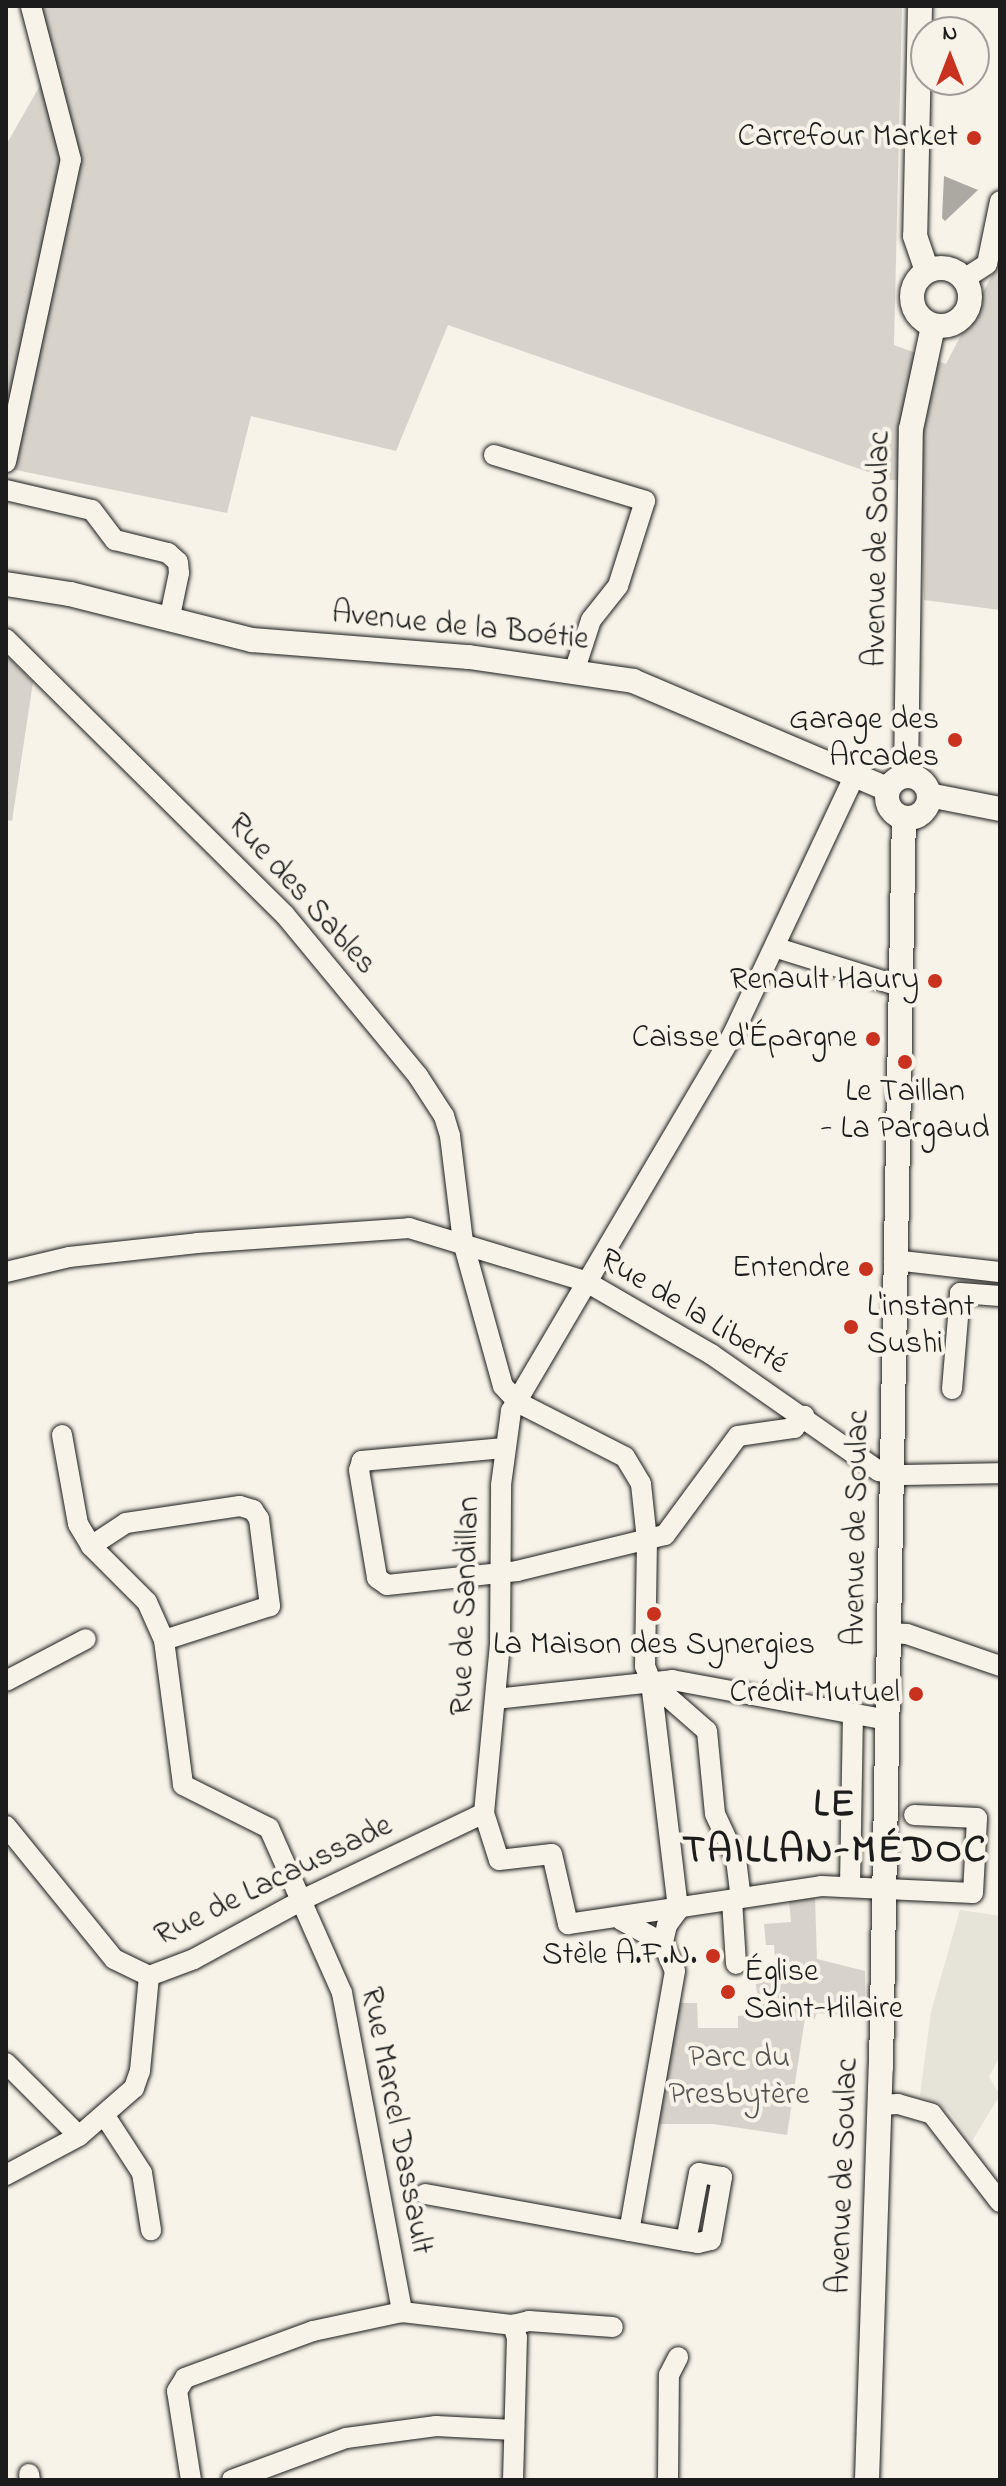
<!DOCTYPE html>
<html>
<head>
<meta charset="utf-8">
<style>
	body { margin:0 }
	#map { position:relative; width:1006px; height:2486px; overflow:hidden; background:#f7f3e8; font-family:"Indie Flower",sans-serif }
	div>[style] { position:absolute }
	.built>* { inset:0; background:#e6e3d9 }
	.green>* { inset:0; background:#d7d3cb }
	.water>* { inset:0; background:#aca9a2 }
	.roads { filter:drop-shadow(0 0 2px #1c1c1c) drop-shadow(0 0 2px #1c1c1c) }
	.minor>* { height:20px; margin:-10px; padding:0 10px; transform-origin:10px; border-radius:10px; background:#f7f3e8 }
	.major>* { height:24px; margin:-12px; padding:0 12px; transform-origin:12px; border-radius:12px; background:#f7f3e8 }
	.major>.ring { margin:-12px; padding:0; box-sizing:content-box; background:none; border:24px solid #f7f3e8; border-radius:50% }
	.dots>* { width:22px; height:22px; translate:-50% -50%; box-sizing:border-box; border:4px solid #f7f3e8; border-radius:50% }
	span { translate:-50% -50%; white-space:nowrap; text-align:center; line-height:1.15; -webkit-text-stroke:8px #f7f3e8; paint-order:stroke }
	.poi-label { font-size:32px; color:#1c1c1c }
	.right { translate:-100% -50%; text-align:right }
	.left { translate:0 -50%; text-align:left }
	.street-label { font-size:32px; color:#1c1c1c }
	.park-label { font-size:32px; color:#545351 }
	.district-label { font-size:40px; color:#1c1c1c; font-weight:700; letter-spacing:2px }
	.frame { position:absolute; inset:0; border:8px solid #1c1c1c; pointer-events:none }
	.north { position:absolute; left:910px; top:16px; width:80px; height:80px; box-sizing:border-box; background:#f7f3e8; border:2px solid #9f9d96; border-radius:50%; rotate:0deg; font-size:22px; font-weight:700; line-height:32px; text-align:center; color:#1c1c1c }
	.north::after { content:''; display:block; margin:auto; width:28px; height:36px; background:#c8321e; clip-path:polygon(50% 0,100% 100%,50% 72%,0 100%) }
</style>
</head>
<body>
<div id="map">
	<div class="built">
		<i style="clip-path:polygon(960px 1910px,1000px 1916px,1000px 2056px,989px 2077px,1000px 2095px,972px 2141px,949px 2111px,920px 2095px,931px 2012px)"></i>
	</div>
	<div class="green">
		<i style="clip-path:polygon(41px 6px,902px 6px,894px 345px,946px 364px,1000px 260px,1000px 610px,924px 600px,919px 481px,891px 480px,448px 325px,396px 451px,251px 416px,227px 513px,6px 468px,6px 145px,42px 82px)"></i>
		<i style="clip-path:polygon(6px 655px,33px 682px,12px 821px,6px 820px)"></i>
		<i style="clip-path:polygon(815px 1898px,817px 1959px,865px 1971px,865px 2012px,839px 2008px,838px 2015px,817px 2013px,814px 2020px,805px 2018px,787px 2135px,713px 2124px,647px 2124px,674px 2003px,697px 2003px,698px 2028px,738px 2028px,738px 2016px,747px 2015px,747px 2003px,758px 2003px,755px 1975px,776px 1974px,774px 1945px,766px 1945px,764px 1924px,791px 1922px,789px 1901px)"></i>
	</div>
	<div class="water">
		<i style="clip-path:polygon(944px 176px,978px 190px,945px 221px,942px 218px)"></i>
	</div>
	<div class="roads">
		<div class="minor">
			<i style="left:964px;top:279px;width:27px;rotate:-33deg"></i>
			<i style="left:987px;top:264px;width:64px;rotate:-78.3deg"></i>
			<i style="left:494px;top:455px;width:158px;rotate:16.9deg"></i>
			<i style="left:645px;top:501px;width:89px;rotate:107.6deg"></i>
			<i style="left:618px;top:586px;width:43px;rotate:128.5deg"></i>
			<i style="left:591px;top:620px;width:52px;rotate:108.1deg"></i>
			<i style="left:6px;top:462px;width:309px;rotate:-77.9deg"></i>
			<i style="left:71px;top:160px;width:159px;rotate:-104.6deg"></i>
			<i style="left:6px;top:490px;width:88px;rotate:13.1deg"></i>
			<i style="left:92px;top:510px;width:38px;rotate:53deg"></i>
			<i style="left:115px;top:540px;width:55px;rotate:13.8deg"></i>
			<i style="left:168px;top:553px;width:13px;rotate:42deg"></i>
			<i style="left:178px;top:562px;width:11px;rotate:85deg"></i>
			<i style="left:179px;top:573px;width:49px;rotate:101.8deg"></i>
			<i style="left:6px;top:639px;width:392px;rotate:44.7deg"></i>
			<i style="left:285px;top:915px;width:209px;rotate:50.4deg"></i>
			<i style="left:418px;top:1076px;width:48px;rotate:57deg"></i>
			<i style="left:444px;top:1116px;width:21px;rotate:73deg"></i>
			<i style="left:450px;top:1136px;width:107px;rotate:83deg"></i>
			<i style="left:463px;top:1242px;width:149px;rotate:74.5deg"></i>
			<i style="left:503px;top:1386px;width:23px;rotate:47deg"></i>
			<i style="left:519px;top:1403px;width:119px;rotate:27deg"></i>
			<i style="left:625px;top:1457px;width:31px;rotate:59deg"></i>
			<i style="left:641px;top:1484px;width:56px;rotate:83.9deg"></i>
			<i style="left:647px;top:1540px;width:126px;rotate:90.9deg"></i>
			<i style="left:645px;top:1666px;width:17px;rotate:69deg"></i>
			<i style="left:651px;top:1682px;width:230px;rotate:83.2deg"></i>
			<i style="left:678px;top:1910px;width:19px;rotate:126deg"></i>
			<i style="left:667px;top:1925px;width:18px;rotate:103deg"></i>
			<i style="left:663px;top:1943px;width:30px;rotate:67deg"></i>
			<i style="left:675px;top:1971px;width:264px;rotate:100deg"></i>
			<i style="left:629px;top:2231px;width:207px;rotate:-169.7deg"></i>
			<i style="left:777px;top:948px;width:128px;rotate:17.3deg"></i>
			<i style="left:894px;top:1260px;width:107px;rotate:6.5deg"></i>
			<i style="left:6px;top:1272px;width:65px;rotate:-13.4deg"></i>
			<i style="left:69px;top:1257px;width:129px;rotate:-6.2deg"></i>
			<i style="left:197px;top:1243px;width:213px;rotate:-4deg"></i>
			<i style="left:409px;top:1228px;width:184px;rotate:16.8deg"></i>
			<i style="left:585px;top:1281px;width:146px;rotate:30.1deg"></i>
			<i style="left:711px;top:1354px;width:205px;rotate:34.9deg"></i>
			<i style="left:879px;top:1471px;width:21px;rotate:11deg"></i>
			<i style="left:900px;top:1475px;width:100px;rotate:-1.1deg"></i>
			<i style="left:952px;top:1389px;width:96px;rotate:-85.2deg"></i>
			<i style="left:960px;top:1293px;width:40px;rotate:4.3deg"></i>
			<i style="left:62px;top:1435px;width:90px;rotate:79.8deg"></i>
			<i style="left:78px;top:1524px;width:26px;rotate:59deg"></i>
			<i style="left:91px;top:1546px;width:79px;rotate:45deg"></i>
			<i style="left:147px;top:1602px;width:42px;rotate:65.9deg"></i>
			<i style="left:164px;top:1640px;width:146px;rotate:82.5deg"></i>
			<i style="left:183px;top:1785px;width:96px;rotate:26.6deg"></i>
			<i style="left:269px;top:1828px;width:180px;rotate:66.1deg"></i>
			<i style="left:342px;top:1993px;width:325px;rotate:79.3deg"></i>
			<i style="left:504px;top:1448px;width:143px;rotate:174.8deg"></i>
			<i style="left:362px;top:1461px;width:9px;rotate:108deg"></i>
			<i style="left:359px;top:1470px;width:109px;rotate:80.5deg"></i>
			<i style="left:377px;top:1578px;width:12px;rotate:35deg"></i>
			<i style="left:387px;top:1585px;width:131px;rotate:-6.1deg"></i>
			<i style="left:517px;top:1571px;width:152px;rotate:-13.7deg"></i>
			<i style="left:665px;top:1535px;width:123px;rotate:-53.6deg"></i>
			<i style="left:738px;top:1436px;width:57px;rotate:-8.1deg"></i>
			<i style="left:794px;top:1428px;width:16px;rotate:-50deg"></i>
			<i style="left:91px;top:1546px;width:42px;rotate:-33.3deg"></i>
			<i style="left:126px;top:1523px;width:115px;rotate:-8.5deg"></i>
			<i style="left:240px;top:1506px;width:14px;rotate:17deg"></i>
			<i style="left:253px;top:1510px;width:11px;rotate:56deg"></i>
			<i style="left:259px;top:1519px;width:88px;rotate:82.8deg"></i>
			<i style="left:270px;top:1606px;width:111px;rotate:162.2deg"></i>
			<i style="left:889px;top:1633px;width:18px;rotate:3deg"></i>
			<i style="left:907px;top:1634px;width:98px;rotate:19deg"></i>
			<i style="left:6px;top:1681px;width:90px;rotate:-27.7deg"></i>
			<i style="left:651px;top:1682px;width:74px;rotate:41.2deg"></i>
			<i style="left:707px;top:1731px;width:83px;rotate:84.5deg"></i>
			<i style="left:715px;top:1814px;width:50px;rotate:65deg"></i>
			<i style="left:736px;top:1859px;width:39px;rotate:83deg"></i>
			<i style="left:495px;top:1699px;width:178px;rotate:-6.1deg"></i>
			<i style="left:672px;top:1680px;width:220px;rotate:10.5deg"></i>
			<i style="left:484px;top:1813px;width:170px;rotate:-84.6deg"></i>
			<i style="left:500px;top:1644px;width:159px;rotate:-89.6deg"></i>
			<i style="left:501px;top:1485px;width:75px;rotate:-82.3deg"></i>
			<i style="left:511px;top:1411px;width:438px;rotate:-59.5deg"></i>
			<i style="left:733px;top:1034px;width:289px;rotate:-64.8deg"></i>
			<i style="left:484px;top:1813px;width:49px;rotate:72.3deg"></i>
			<i style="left:499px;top:1860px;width:53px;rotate:-6.5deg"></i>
			<i style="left:552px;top:1854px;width:72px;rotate:77.1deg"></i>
			<i style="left:568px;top:1924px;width:256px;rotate:-8.5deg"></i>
			<i style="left:821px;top:1886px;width:152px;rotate:2.6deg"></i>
			<i style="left:973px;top:1893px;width:75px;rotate:-86.9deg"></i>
			<i style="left:977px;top:1818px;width:63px;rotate:-177.3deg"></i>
			<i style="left:6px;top:1826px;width:171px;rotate:50.9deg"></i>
			<i style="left:114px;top:1959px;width:39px;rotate:26deg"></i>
			<i style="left:149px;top:1976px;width:48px;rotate:-20.7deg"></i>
			<i style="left:194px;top:1959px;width:125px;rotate:-28.6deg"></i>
			<i style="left:304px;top:1899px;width:199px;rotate:-25.5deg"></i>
			<i style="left:850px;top:1885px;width:171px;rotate:-89deg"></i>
			<i style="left:732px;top:1900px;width:64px;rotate:86.4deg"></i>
			<i style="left:621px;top:1920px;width:48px;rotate:28.7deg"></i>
			<i style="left:6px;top:2063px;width:103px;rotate:45deg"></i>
			<i style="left:880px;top:2105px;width:18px;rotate:-3deg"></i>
			<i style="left:898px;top:2104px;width:35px;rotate:16deg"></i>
			<i style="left:932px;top:2114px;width:111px;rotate:52.3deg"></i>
			<i style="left:105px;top:2116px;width:68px;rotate:57deg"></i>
			<i style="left:142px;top:2173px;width:58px;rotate:81deg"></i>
			<i style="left:6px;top:2175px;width:83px;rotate:-28.1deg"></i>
			<i style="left:79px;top:2136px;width:73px;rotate:-41.1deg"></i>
			<i style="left:134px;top:2088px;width:18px;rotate:-71deg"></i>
			<i style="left:140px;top:2071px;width:95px;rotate:-84.6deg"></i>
			<i style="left:629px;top:2231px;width:58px;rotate:10deg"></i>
			<i style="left:686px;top:2241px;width:12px;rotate:9deg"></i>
			<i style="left:698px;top:2243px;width:13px;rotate:-13deg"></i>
			<i style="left:711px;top:2240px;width:64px;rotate:-80.1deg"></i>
			<i style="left:722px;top:2177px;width:23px;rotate:-170deg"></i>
			<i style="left:699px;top:2173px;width:69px;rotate:100.8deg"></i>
			<i style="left:513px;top:2325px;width:16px;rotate:-14deg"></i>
			<i style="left:529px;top:2321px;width:84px;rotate:4.1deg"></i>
			<i style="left:29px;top:2474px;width:6px;rotate:81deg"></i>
			<i style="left:191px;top:2480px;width:90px;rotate:-98.9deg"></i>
			<i style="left:177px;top:2391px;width:15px;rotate:-58deg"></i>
			<i style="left:185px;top:2378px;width:136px;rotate:-20.2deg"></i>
			<i style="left:313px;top:2331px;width:91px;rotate:-12.1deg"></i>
			<i style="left:402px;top:2312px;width:112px;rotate:6.7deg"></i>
			<i style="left:232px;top:2480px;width:121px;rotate:-20.2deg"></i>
			<i style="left:346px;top:2438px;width:91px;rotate:-7.6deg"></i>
			<i style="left:436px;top:2426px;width:78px;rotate:2.9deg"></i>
			<i style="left:513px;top:2480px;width:142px;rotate:-88.4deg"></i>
			<i style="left:517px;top:2338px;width:14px;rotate:-107deg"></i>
			<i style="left:668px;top:2480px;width:105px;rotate:-89.5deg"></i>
			<i style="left:669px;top:2375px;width:20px;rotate:-63deg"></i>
		</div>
		<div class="major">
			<i style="left:920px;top:6px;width:230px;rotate:91.2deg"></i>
			<i style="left:915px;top:236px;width:37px;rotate:71deg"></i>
			<i class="ring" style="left:912px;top:268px;width:34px;height:34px"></i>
			<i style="left:6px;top:584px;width:65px;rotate:8.9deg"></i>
			<i style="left:70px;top:594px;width:188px;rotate:14.2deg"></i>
			<i style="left:252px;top:640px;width:218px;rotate:4.5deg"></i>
			<i style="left:469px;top:657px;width:166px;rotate:8.3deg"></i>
			<i style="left:633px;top:681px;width:277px;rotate:23deg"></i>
			<i style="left:906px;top:776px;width:347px;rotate:-89.2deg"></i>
			<i style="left:911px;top:429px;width:105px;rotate:-77.9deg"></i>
			<i class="ring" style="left:887px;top:776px;width:18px;height:18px"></i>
			<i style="left:929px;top:795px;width:72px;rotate:11.2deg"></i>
			<i style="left:867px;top:2480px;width:413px;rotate:-88.1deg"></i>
			<i style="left:881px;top:2067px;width:1249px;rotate:-88.95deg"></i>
		</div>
	</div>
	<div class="dots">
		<i style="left:974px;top:138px;background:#c8321e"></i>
		<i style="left:955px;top:740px;background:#c8321e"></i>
		<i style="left:935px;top:981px;background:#c8321e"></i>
		<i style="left:873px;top:1039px;background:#c8321e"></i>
		<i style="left:905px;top:1062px;background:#c8321e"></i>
		<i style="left:866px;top:1269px;background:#c8321e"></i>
		<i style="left:851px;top:1327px;background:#c8321e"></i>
		<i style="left:654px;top:1614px;background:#c8321e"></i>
		<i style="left:916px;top:1694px;background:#c8321e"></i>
		<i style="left:713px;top:1956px;background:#c8321e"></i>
		<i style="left:728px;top:1992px;background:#c8321e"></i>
	</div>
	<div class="poi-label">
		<span class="right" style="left:958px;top:138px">Carrefour Market</span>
		<span class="right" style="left:939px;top:740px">Garage des<br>Arcades</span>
		<span class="right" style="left:919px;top:981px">Renault Haury</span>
		<span class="right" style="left:857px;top:1039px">Caisse d'Épargne</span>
		<span style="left:905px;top:1112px">Le Taillan<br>- La Pargaud</span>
		<span class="right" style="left:850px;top:1269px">Entendre</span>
		<span class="left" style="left:867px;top:1327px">L'instant<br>Sushi</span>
		<span style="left:654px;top:1646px">La Maison des Synergies</span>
		<span class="right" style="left:900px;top:1694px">Crédit Mutuel</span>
		<span class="right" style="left:697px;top:1956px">Stèle A.F.N.</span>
		<span class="left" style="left:744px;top:1992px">Église<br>Saint-Hilaire</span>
	</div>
	<div class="street-label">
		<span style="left:879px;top:549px;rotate:-89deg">Avenue de Soulac</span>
		<span style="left:460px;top:628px;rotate:6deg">Avenue de la Boétie</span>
		<span style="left:301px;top:895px;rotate:48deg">Rue des Sables</span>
		<span style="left:693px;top:1313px;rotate:31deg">Rue de la Liberté</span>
		<span style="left:858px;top:1528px;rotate:-89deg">Avenue de Soulac</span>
		<span style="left:467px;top:1606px;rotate:-88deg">Rue de Sandillan</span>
		<span style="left:274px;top:1882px;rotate:-26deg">Rue de Lacaussade</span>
		<span style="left:395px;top:2121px;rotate:79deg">Rue Marcel Dassault</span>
		<span style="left:845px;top:2176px;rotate:-88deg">Avenue de Soulac</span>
	</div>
	<div class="park-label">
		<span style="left:739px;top:2078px">Parc du<br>Presbytère</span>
	</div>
	<div class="district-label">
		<span style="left:835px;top:1829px">LE<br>TAILLAN-MÉDOC</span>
	</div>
	<div class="frame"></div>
	<div class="north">N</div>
</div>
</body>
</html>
